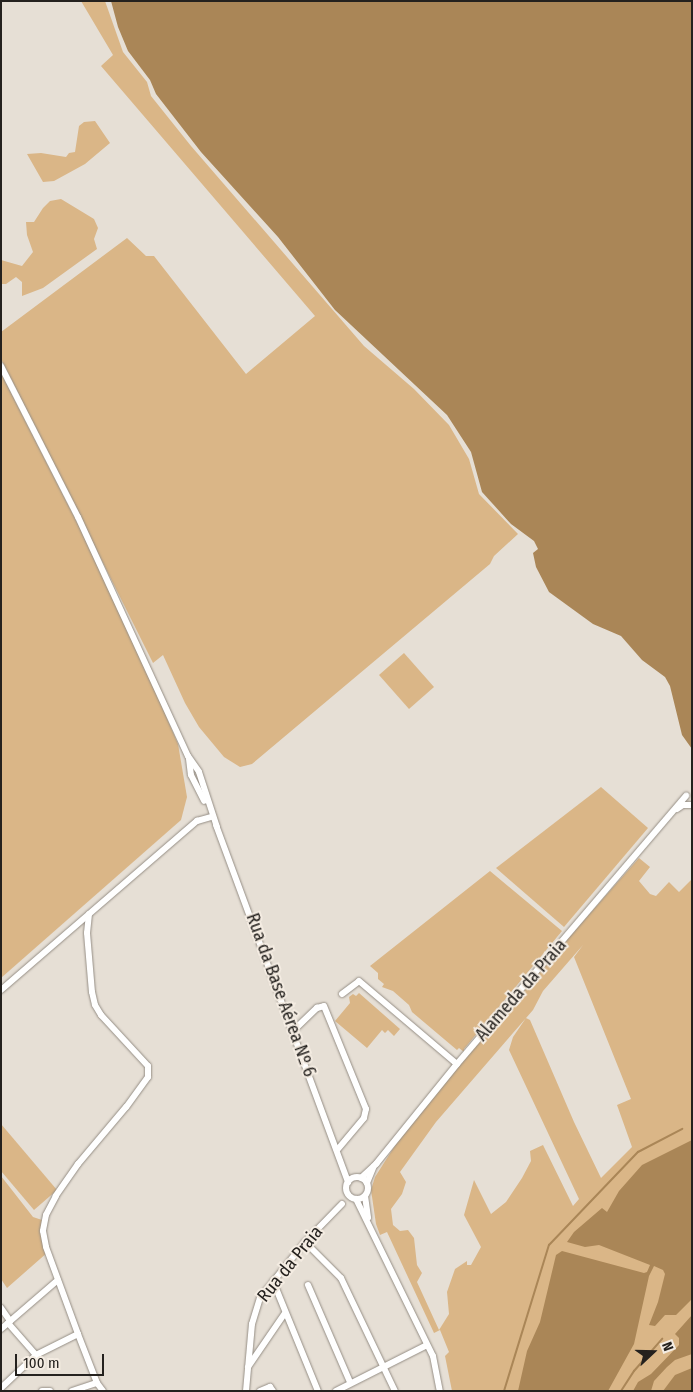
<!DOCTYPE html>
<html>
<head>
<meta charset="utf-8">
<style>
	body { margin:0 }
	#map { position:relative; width:693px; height:1392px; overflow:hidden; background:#e6dfd5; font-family:"Fira Sans Condensed",sans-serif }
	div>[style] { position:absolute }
	.green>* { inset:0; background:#dab687 }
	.water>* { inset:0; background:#aa8657 }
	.stream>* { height:2px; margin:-1px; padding:0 1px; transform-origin:1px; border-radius:1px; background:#aa8657 }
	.roads { filter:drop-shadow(0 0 1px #958e85) drop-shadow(0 0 1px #958e85) }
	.minor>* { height:6px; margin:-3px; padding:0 3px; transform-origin:3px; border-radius:3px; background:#fff }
	.minor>.ring { margin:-3px; padding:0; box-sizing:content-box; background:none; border:6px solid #fff; border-radius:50% }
	span { translate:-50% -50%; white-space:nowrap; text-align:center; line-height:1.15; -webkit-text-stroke:4px #f4ece2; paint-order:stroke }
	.street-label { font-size:18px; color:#24211e }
	.frame { position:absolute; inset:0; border:2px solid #24211e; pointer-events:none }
	.north { position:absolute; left:628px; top:1327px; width:50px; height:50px; -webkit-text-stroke:4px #f4ece2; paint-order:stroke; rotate:69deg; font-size:14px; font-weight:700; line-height:20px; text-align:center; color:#24211e }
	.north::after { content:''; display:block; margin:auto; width:18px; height:22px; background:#24211e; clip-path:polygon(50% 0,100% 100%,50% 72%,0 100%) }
	.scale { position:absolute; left:15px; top:1354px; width:89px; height:22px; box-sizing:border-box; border:2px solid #24211e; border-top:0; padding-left:6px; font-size:15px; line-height:18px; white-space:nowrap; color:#24211e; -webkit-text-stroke:4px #f4ece2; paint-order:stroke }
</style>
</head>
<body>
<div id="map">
	<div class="green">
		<i style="clip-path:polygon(81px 1px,105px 1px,123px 52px,147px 82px,151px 96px,191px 146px,364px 346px,414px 389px,449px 425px,469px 459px,479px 494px,518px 534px,494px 556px,490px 564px,252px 764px,240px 767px,224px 757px,199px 727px,185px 703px,163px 655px,153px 663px,1px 359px,1px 332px,127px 238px,146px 256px,154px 256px,246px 374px,315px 316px,101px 66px,113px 55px)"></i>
		<i style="clip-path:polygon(95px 121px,110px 143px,85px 164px,54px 181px,43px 182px,27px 154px,41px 153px,66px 157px,69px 153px,75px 152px,79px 126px,84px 122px)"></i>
		<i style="clip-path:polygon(61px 199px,94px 219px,98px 228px,94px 239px,97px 249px,43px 288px,22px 296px,22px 282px,16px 277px,6px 284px,1px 284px,1px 260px,22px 266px,33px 252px,27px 235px,26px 222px,34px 222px,43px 208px,50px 201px)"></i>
		<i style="clip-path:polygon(1px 373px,86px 540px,141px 657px,178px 744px,187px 797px,181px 820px,1px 978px)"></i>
		<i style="clip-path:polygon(404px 653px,434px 687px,409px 709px,379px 675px)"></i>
		<i style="clip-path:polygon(601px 787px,648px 828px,564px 927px,496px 868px)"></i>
		<i style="clip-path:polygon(evenodd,639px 858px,650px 867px,639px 881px,650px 894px,656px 896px,669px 882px,679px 892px,692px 879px,692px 1391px,452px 1391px,445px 1356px,449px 1352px,440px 1330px,434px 1333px,387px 1232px,380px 1235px,376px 1224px,371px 1190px,375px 1177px,396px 1144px,506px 1008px,639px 858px,583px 945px,574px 957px,631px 1099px,617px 1105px,632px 1147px,601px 1178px,574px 1122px,530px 1020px,526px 1018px,513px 1037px,509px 1050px,579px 1199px,573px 1206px,543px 1145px,530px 1151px,531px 1161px,522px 1178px,506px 1202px,491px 1214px,474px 1180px,464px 1215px,481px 1247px,471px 1265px,467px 1265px,467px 1261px,455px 1269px,447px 1292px,449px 1314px,439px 1330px,417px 1282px,422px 1273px,417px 1265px,414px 1238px,408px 1230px,400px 1231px,393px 1225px,391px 1209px,402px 1194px,406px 1182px,400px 1172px,436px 1122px,533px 1010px,543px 991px,583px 945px)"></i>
		<i style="clip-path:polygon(490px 871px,562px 931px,464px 1049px,464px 1052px,459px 1048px,457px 1050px,412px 1012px,409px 1005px,393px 991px,382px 987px,384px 984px,378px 979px,378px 973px,370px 966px)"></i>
		<i style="clip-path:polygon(359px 993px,400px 1029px,394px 1036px,388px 1030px,385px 1033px,382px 1030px,367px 1048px,335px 1021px,350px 1003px,349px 997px,353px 994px,356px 996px)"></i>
		<i style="clip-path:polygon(1px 1124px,57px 1190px,34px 1210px,1px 1171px)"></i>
		<i style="clip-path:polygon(1px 1176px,33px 1217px,45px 1221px,48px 1252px,7px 1288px,1px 1279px)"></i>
	</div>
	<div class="water">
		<i style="clip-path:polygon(111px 1px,692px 1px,692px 749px,682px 735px,670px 686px,665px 677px,642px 660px,621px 636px,593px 624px,549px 592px,536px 567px,533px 553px,538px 549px,534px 541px,511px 524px,482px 492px,471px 452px,447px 415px,335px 310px,278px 237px,201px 152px,156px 94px,150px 80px,128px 51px,118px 27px)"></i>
		<i style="clip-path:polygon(692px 1140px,691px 1300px,676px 1315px,665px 1315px,655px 1326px,649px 1325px,658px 1302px,665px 1274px,663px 1270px,654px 1266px,649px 1276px,634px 1344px,608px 1391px,518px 1391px,527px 1351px,540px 1322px,556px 1255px,562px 1251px,644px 1273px,647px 1272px,650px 1265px,599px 1245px,585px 1247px,567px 1242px,574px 1232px,602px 1208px,607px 1212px,619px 1191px,642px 1165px)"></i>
		<i style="clip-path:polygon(692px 1315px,692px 1354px,675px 1360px,667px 1367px,654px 1381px,651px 1391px,633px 1391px,638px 1382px,651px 1374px,679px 1345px,679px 1338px,675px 1334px)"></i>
		<i style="clip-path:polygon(692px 1368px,692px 1391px,663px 1391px,675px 1375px)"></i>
	</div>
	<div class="stream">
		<i style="left:504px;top:1391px;width:153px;rotate:-72.9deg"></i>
		<i style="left:549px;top:1245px;width:129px;rotate:-46.3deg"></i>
		<i style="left:638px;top:1152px;width:50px;rotate:-27.6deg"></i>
		<i style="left:621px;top:1391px;width:24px;rotate:-57deg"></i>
		<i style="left:634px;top:1371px;width:43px;rotate:-48.8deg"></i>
	</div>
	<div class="roads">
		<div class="minor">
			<i style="left:1px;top:366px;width:169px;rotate:63deg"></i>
			<i style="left:78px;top:517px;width:263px;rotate:65.3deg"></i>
			<i style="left:188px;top:756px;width:19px;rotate:55deg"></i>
			<i style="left:199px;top:772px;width:58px;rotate:71.9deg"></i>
			<i style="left:189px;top:759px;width:16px;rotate:83deg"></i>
			<i style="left:191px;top:775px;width:29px;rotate:63deg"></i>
			<i style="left:677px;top:809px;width:7px;rotate:-34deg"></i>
			<i style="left:683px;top:805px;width:8px"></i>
			<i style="left:216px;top:825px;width:381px;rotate:69.7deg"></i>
			<i style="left:89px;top:914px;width:19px;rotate:96deg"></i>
			<i style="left:87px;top:933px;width:59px;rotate:85.2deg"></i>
			<i style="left:92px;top:992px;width:13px;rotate:77deg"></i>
			<i style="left:95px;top:1005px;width:12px;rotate:59deg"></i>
			<i style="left:101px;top:1015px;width:69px;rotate:47.3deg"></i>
			<i style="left:148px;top:1066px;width:11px;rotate:90deg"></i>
			<i style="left:148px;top:1077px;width:37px;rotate:126deg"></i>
			<i style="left:126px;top:1107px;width:75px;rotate:130.1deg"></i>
			<i style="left:78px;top:1164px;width:39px;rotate:125deg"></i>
			<i style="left:56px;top:1196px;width:21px;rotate:118deg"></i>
			<i style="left:46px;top:1215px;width:16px;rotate:101deg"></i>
			<i style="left:43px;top:1231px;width:16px;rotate:79deg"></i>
			<i style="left:46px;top:1247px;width:93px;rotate:69.8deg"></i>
			<i style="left:78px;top:1334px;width:53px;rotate:68.8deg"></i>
			<i style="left:97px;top:1383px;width:10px;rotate:53deg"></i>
			<i style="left:1px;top:990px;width:259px;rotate:-40.8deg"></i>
			<i style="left:197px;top:821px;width:15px;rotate:-16deg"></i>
			<i style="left:342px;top:994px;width:21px;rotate:-37deg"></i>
			<i style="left:359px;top:981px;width:128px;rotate:40.3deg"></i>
			<i style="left:294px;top:1030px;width:32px;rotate:-44deg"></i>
			<i style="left:317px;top:1008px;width:7px;rotate:-16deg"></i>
			<i style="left:324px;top:1006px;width:111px;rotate:67.8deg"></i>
			<i style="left:366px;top:1109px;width:9px;rotate:103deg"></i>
			<i style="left:364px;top:1118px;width:40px;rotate:130deg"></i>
			<i class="ring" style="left:346px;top:1177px;width:16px;height:16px"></i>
			<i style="left:361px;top:1178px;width:21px;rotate:-43deg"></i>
			<i style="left:376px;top:1164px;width:129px;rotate:-51deg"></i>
			<i style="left:457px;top:1064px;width:353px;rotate:-49.5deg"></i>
			<i style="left:367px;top:1183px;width:18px;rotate:-68deg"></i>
			<i style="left:365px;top:1196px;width:22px;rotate:82deg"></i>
			<i style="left:356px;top:1199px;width:175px;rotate:63.9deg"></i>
			<i style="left:433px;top:1356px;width:36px;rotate:79deg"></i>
			<i style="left:305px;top:1242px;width:51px;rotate:45deg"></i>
			<i style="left:341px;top:1278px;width:125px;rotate:64.5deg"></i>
			<i style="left:273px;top:1281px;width:119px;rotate:67.8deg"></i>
			<i style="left:308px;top:1285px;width:106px;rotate:66.6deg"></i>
			<i style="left:1px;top:1308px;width:16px;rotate:55deg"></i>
			<i style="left:8px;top:1323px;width:43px;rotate:48.8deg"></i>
			<i style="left:1px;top:1329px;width:75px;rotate:-40.7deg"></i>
			<i style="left:248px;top:1367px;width:65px;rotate:-55.6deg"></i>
			<i style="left:1px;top:1388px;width:48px;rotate:-43.3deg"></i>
			<i style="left:36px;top:1355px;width:47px;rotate:-26.6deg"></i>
			<i style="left:42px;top:1391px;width:8px"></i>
			<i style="left:72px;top:1391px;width:26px;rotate:-18deg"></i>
			<i style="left:246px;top:1391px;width:67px;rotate:-84.9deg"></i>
			<i style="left:252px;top:1324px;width:27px;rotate:-73deg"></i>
			<i style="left:260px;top:1298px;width:72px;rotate:-51.2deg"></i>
			<i style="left:305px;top:1242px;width:53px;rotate:-45.8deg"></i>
			<i style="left:260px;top:1391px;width:11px;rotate:-22deg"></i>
			<i style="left:270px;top:1387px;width:5px;rotate:53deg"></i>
			<i style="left:336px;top:1391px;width:102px;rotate:-26.8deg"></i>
		</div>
	</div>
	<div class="street-label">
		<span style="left:521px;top:990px;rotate:-49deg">Alameda da Praia</span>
		<span style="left:281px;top:995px;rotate:70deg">Rua da Base Aérea Nº 6</span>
		<span style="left:290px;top:1264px;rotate:-51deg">Rua da Praia</span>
	</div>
	<div class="frame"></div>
	<div class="north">N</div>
	<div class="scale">100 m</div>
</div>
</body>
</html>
